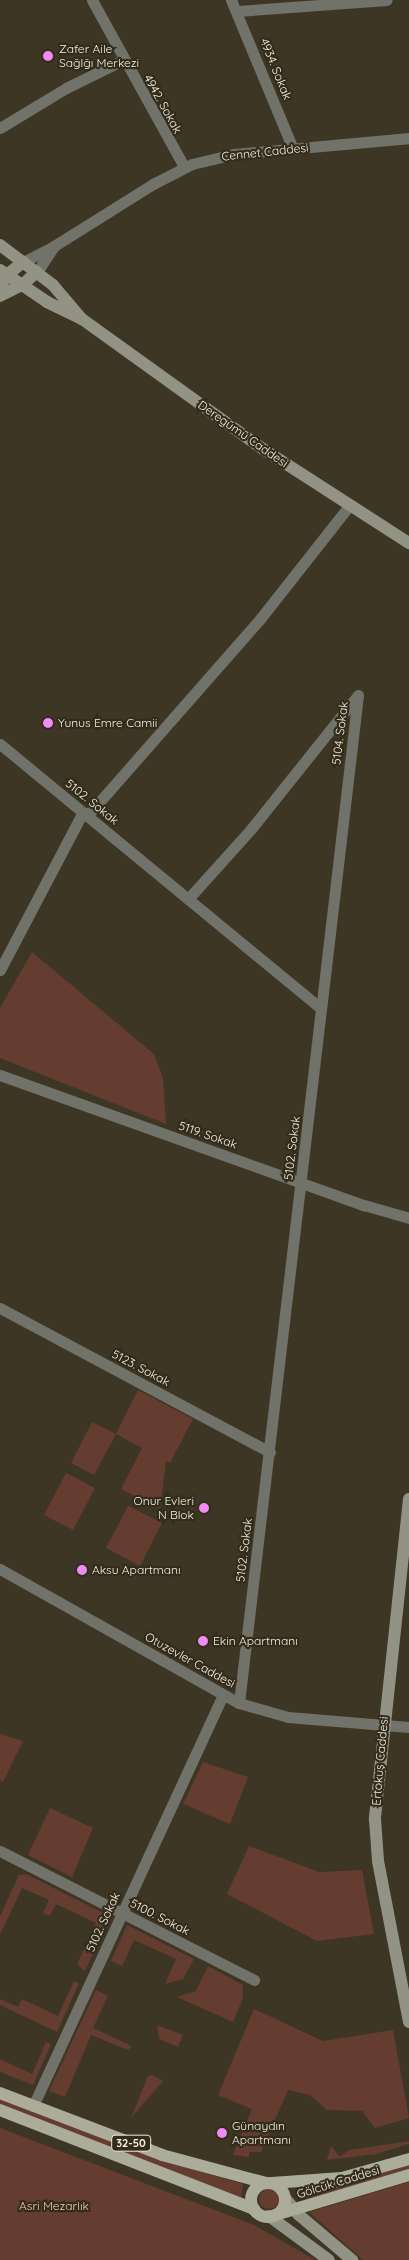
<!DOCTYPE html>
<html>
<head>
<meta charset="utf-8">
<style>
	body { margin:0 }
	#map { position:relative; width:409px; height:2260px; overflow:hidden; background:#3e3624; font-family:Quicksand,sans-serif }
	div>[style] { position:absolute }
	.green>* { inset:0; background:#643c30 }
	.round { border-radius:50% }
	.street>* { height:11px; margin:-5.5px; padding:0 5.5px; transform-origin:5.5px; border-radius:5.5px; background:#717269 }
	.secondary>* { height:12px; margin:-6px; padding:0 6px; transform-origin:6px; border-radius:6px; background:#929385 }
	.primary>* { height:12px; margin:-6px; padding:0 6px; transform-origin:6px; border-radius:6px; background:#abac9a }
	.primary>.ring { margin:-6px; padding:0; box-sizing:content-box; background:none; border:12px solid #abac9a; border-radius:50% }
	.dots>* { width:14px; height:14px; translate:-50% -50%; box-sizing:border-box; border:2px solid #332c1b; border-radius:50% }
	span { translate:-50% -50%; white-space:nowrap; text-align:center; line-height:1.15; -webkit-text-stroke:4.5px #332c1b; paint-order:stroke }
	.shield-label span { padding:1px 4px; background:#332c1b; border:1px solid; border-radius:4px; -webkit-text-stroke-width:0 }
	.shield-label { font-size:11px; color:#f2eee3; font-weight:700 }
	.poi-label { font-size:12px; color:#f2eee3 }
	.left { translate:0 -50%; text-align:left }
	.right { translate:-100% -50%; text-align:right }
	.street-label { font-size:12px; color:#f2eee3 }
	.park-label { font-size:12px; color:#f7c9ba }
</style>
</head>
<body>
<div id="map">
	<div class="green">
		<i style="clip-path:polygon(32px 952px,154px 1054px,163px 1078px,166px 1124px,0 1058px,0 1008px)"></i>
		<i style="clip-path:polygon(138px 1390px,193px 1419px,170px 1463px,166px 1461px,160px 1509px,121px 1489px,142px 1448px,116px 1434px,94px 1475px,71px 1463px,92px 1422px,116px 1434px)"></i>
		<i style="clip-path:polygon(66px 1473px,95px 1488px,73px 1530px,44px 1515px)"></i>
		<i style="clip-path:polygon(128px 1506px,162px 1523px,140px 1566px,106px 1548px)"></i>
		<i style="clip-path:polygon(0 1734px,23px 1741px,3px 1782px,0 1780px)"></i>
		<i style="clip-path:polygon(203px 1762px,248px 1777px,230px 1824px,183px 1804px)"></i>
		<i style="clip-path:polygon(50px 1808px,93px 1828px,72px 1877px,28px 1855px)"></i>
		<i style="clip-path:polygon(249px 1846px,319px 1872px,362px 1870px,374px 1934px,317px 1941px,227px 1894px)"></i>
		<i style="clip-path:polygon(26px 1874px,105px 1914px,107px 1923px,85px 1971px,77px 1964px,96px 1923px,56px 1904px,50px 1916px,43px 1913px,49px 1900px,22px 1888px,0 1935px,0 1916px,19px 1875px)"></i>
		<i style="clip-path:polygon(127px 1925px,194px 1959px,183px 1979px,165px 1984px,176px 1959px,134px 1940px,122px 1966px,111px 1961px)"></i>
		<i style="clip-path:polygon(208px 1966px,243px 1985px,243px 1998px,233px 2022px,177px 1997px,196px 1991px)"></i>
		<i style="clip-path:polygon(74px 1981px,79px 1983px,57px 2032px,0 2005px,0 1999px,18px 2007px,22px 1999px,58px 2016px)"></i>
		<i style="clip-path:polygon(96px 1990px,108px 1996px,93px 2028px,132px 2046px,128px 2050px,91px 2035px,65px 2097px,49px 2091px)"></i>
		<i style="clip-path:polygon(254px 2009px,323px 2041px,393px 2030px,409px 2118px,375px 2128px,362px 2111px,327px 2110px,310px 2095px,288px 2090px,261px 2152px,249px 2152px,249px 2157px,233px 2155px,252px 2109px,218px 2095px)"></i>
		<i style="clip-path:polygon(157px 2025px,183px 2035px,178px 2047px,159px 2039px)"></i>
		<i style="clip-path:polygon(46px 2042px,51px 2044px,33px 2085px,0 2072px,0 2059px,32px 2074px)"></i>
		<i style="clip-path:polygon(152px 2075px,163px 2081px,131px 2118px,148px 2076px)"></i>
		<i style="clip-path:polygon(0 2097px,170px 2163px,243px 2184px,241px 2198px,0 2105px)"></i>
		<i style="clip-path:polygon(0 2128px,254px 2225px,315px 2260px,0 2260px)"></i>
		<i style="clip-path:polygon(409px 2141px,409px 2144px,376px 2154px,327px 2160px,331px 2146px,340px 2157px,349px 2150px)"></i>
		<i style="clip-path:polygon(409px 2164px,409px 2170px,333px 2192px,305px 2199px,302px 2192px,302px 2189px,343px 2182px)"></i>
		<i style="clip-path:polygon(409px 2182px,409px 2260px,363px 2260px,309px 2212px)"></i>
		<i class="round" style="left:259px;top:2189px;width:20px;height:20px"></i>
	</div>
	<div class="street">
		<i style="left:92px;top:0;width:191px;rotate:61.1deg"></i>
		<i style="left:231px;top:0;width:161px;rotate:67.4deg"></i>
		<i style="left:237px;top:11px;width:150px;rotate:-4.2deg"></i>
		<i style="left:0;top:128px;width:77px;rotate:-31.2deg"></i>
		<i style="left:66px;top:88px;width:64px;rotate:-26.2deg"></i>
		<i style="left:54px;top:246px;width:117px;rotate:-32.1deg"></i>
		<i style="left:153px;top:184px;width:44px;rotate:-27.1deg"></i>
		<i style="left:192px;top:164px;width:43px;rotate:-13.4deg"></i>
		<i style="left:234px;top:154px;width:176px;rotate:-5.2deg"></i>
		<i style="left:23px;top:262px;width:35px;rotate:-27deg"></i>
		<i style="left:54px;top:246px;width:31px;rotate:123deg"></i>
		<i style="left:0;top:744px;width:416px;rotate:39.5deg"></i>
		<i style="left:321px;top:1009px;width:699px;rotate:96.74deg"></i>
		<i style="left:87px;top:816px;width:262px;rotate:-48.7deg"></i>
		<i style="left:260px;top:619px;width:144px;rotate:-51.8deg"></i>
		<i style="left:188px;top:899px;width:94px;rotate:-48deg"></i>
		<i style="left:251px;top:829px;width:171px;rotate:-51.4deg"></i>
		<i style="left:358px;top:695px;width:316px;rotate:96.7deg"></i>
		<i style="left:0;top:970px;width:178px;rotate:-62.3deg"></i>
		<i style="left:0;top:1075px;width:387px;rotate:19.7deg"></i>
		<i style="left:364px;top:1205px;width:47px;rotate:16.1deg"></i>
		<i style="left:0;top:1308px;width:306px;rotate:28.1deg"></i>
		<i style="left:0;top:1569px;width:274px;rotate:29.3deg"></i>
		<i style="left:239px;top:1703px;width:51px;rotate:15.9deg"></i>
		<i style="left:288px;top:1717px;width:121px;rotate:4.7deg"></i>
		<i style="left:0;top:1851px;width:285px;rotate:26.9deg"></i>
		<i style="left:33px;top:2106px;width:453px;rotate:-65.2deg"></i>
	</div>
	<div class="secondary">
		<i style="left:0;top:245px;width:66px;rotate:37deg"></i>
		<i style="left:53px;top:285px;width:42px;rotate:49.8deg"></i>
		<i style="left:0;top:270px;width:57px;rotate:34.2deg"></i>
		<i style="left:47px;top:302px;width:39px;rotate:26deg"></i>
		<i style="left:82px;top:319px;width:223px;rotate:35.7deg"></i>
		<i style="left:263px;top:449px;width:174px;rotate:32.8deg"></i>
		<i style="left:0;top:287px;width:14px;rotate:-60deg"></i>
		<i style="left:7px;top:275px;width:21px;rotate:-39deg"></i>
		<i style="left:0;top:296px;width:25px;rotate:-27deg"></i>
		<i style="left:22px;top:285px;width:20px;rotate:-41deg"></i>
		<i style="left:409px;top:1499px;width:322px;rotate:96.1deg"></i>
		<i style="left:375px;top:1819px;width:42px;rotate:85.9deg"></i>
		<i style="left:378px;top:1861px;width:164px;rotate:79.1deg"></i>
		<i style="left:285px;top:2198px;width:22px;rotate:51deg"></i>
		<i style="left:299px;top:2215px;width:70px;rotate:40.3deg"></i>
		<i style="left:269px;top:2216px;width:74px;rotate:36.3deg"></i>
	</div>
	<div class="primary">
		<i style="left:0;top:2093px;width:173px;rotate:20.9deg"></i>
		<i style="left:162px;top:2155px;width:108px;rotate:15.1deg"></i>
		<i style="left:0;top:2110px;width:273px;rotate:21.3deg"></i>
		<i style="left:272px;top:2183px;width:70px;rotate:-4.1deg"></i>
		<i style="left:342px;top:2178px;width:70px;rotate:-15.8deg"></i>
		<i class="ring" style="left:251px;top:2183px;width:22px;height:22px"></i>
		<i style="left:275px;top:2215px;width:140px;rotate:-16.6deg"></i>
	</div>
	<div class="dots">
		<i style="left:48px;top:56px;background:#f08bf5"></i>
		<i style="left:48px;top:723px;background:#f08bf5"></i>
		<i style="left:204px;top:1508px;background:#f08bf5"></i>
		<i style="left:82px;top:1570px;background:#f08bf5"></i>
		<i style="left:203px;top:1641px;background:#f08bf5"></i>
		<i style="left:222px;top:2133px;background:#f08bf5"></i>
	</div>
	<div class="shield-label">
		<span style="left:131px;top:2143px">32-50</span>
	</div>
	<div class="poi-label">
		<span class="left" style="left:59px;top:56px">Zafer Aile<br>Sağlğı Merkezi</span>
		<span class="left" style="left:58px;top:723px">Yunus Emre Camii</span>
		<span class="right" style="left:194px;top:1508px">Onur Evleri<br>N Blok</span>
		<span class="left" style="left:92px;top:1570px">Aksu Apartmanı</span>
		<span class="left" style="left:213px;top:1641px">Ekin Apartmanı</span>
		<span class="left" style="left:232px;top:2133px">Günaydın<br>Apartmanı</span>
	</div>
	<div class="street-label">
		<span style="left:276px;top:69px;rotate:68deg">4934. Sokak</span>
		<span style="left:163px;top:104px;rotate:61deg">4942. Sokak</span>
		<span style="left:265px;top:152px;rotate:-6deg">Cennet Caddesi</span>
		<span style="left:243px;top:434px;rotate:35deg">Deregümü Caddesi</span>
		<span style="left:340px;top:733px;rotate:-83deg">5104. Sokak</span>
		<span style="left:92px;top:802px;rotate:39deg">5102. Sokak</span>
		<span style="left:208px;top:1135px;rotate:19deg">5119. Sokak</span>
		<span style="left:292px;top:1148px;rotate:-83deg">5102. Sokak</span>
		<span style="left:141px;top:1368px;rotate:28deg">5123. Sokak</span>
		<span style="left:244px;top:1550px;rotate:-83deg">5102. Sokak</span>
		<span style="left:190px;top:1660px;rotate:29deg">Otuzevler Caddesi</span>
		<span style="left:380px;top:1761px;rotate:-85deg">Ertokuş Caddesi</span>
		<span style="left:160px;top:1917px;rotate:27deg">5100. Sokak</span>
		<span style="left:103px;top:1922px;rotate:-65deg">5102. Sokak</span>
		<span style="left:338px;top:2182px;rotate:-17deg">Gölcük Caddesi</span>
	</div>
	<div class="park-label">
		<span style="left:54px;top:2206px">Asri Mezarlık</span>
	</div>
</div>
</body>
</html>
